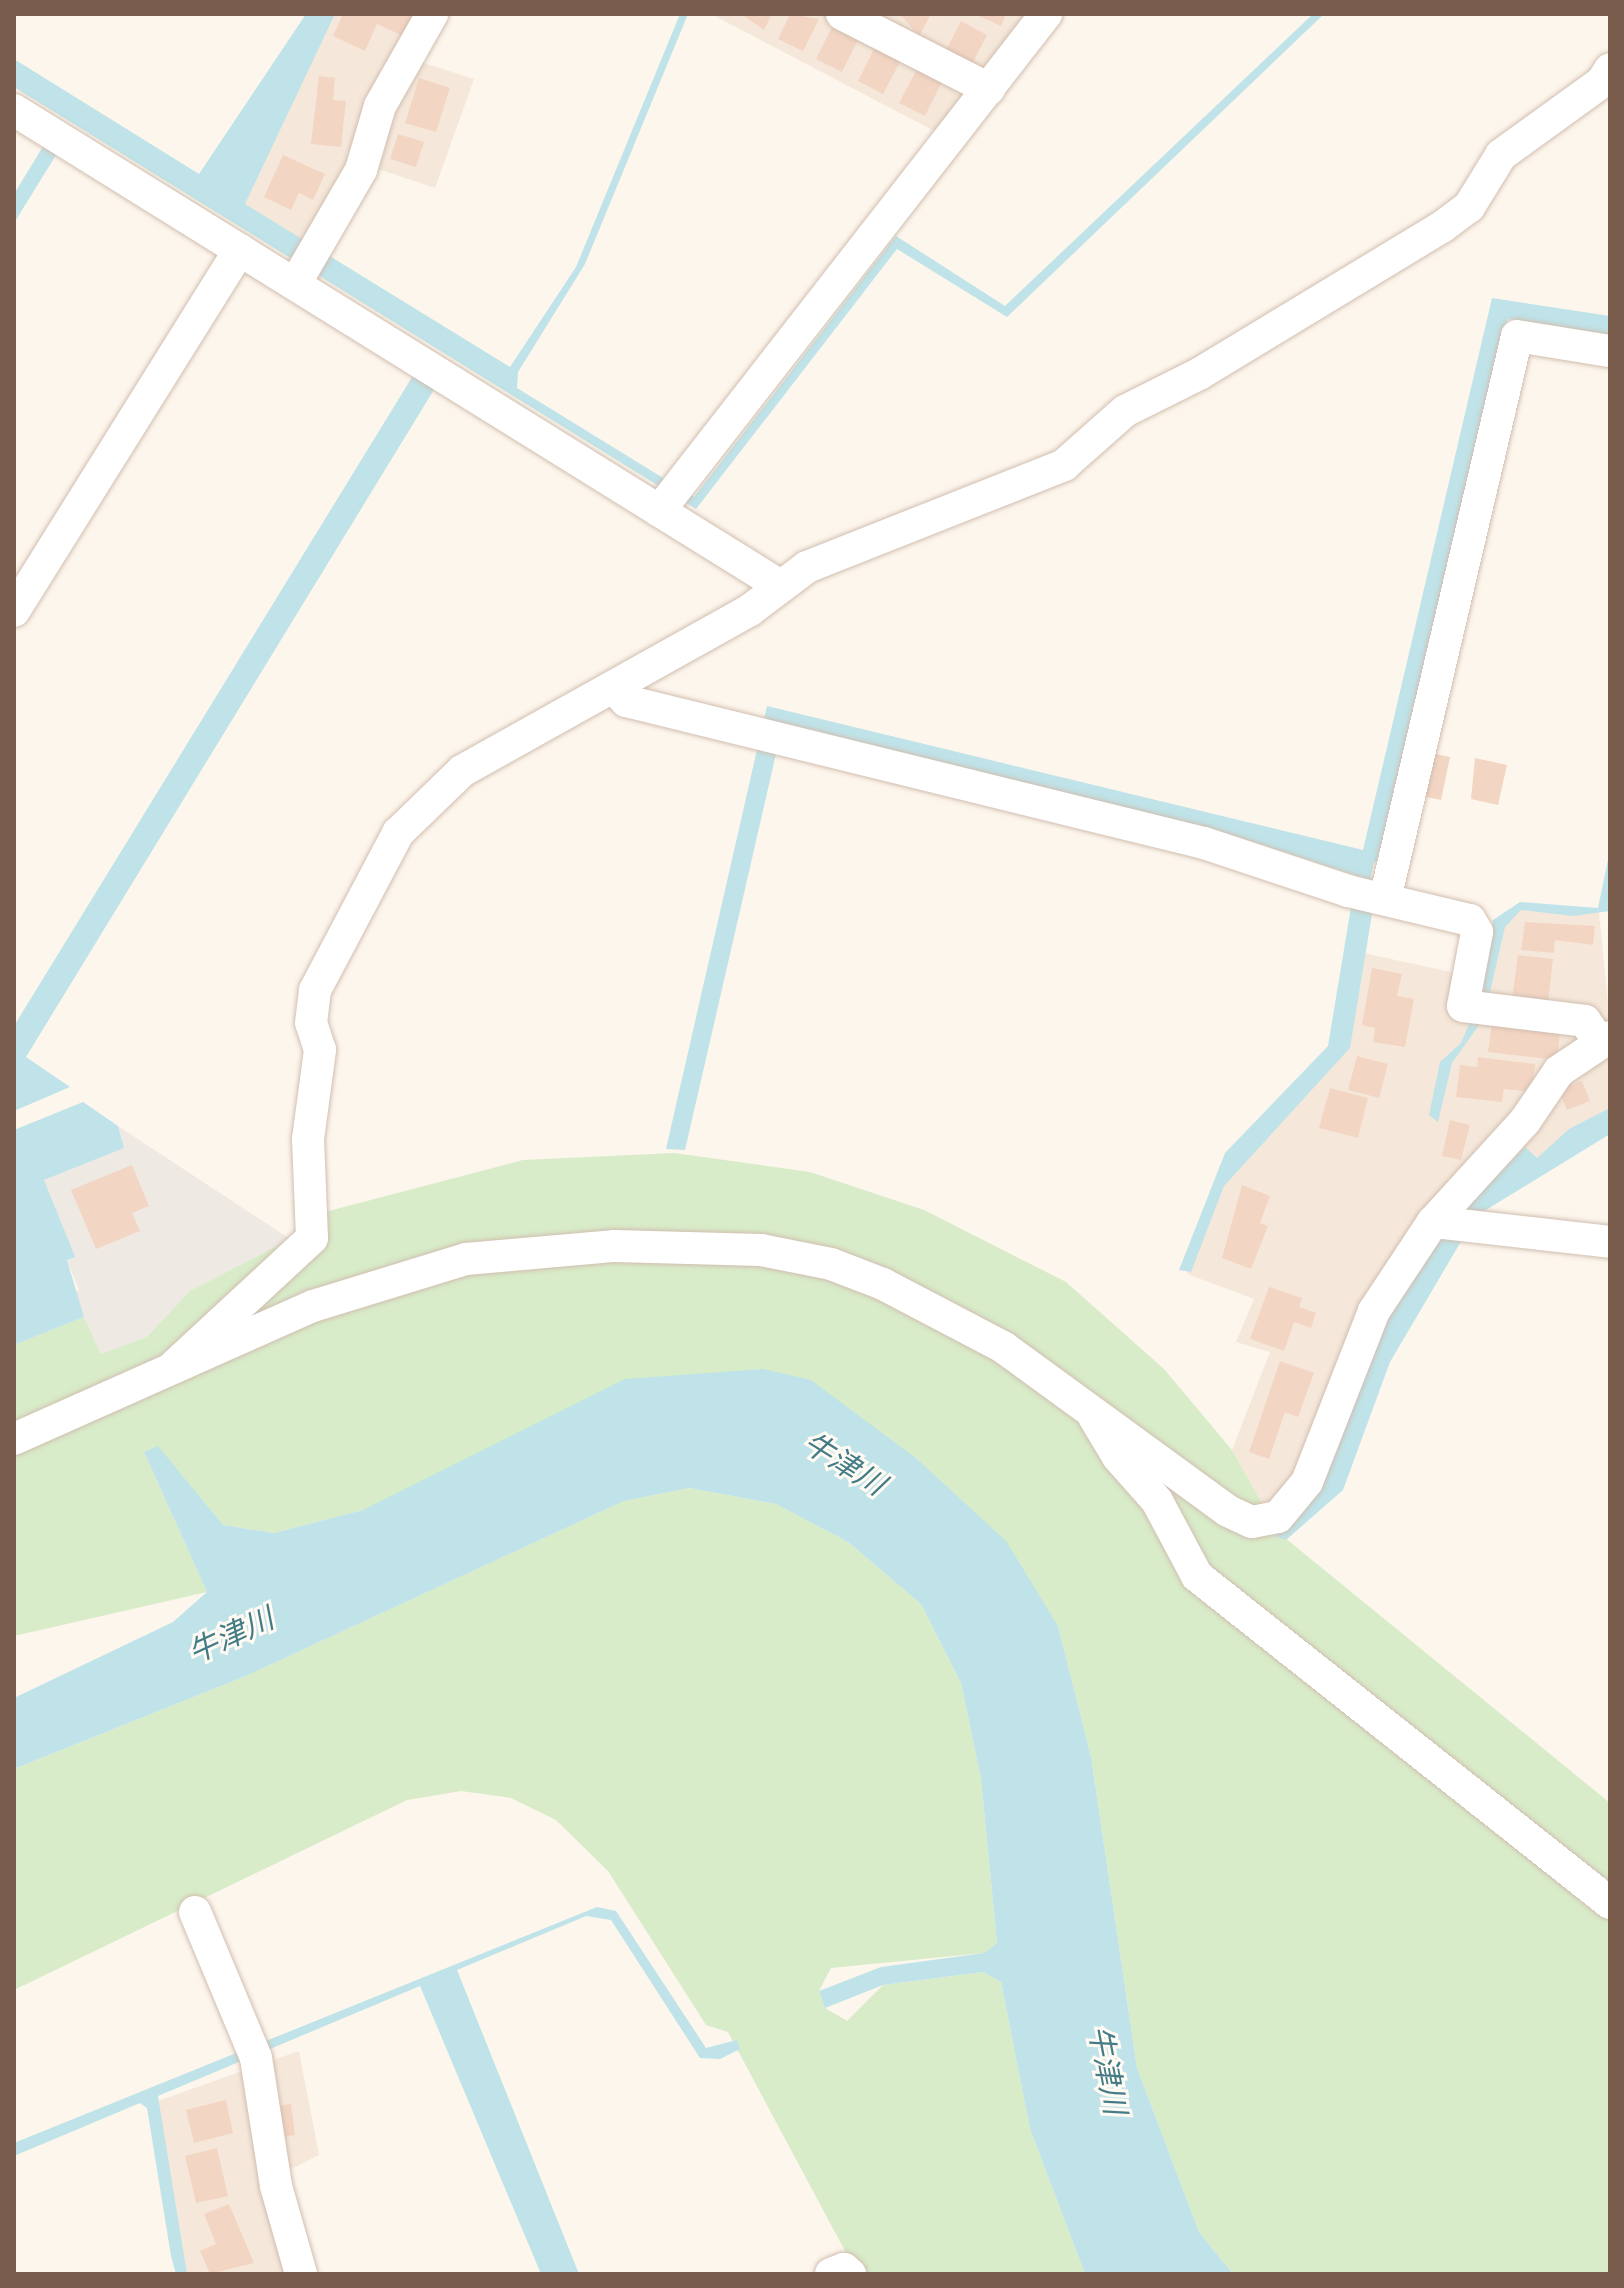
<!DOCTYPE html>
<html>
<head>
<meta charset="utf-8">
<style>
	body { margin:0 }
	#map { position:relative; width:1624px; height:2288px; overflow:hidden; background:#fdf6ec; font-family:"Fira Sans Condensed","Noto Sans JP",sans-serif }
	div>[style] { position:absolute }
	.residential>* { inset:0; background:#f5e8da }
	.industrial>* { inset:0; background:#efe9e4 }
	.green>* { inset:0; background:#d8ecc9 }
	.water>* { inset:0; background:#bfe3e8 }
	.building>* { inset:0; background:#f3d5c3 }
	.roads { filter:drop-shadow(0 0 2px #d1beb0) drop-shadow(0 0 2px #d1beb0) }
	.minor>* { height:32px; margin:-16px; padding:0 16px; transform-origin:16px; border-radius:16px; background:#fff }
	span { translate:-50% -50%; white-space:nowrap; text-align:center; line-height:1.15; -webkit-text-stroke:6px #fffaf3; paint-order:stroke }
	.water-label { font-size:30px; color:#437c86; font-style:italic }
	.frame { position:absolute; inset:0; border:16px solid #7a5c4d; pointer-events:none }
</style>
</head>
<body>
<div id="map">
	<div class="residential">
		<i style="clip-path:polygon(314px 14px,441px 14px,418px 61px,474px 79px,435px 188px,375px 168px,320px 264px,206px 194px)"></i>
		<i style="clip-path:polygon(711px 14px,1060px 14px,959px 144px)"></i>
		<i style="clip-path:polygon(1521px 905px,1599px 912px,1610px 1024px,1610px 1123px,1492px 1186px,1396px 1309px,1279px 1533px,1232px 1450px,1270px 1352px,1236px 1342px,1254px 1299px,1187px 1274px,1228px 1165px,1337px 1051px,1354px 951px,1488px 980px,1496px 924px)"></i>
		<i style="clip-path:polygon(299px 2051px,319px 2155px,281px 2174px,310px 2274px,181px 2274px,152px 2103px)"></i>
	</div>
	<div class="industrial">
		<i style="clip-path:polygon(118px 1126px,290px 1239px,190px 1291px,148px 1337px,101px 1354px,73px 1293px,79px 1290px,67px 1260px,74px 1257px,44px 1180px,123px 1148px)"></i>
	</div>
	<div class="green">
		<i style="clip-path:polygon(674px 1153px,810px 1172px,924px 1210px,1066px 1282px,1164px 1369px,1232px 1450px,1279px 1533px,1610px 1803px,1610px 2274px,1233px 2274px,1199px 2232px,1137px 2068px,1091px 1757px,1058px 1626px,917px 1459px,363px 1510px,274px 1533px,223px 1525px,158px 1447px,144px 1452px,207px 1592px,14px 1636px,14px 1345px,84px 1317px,101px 1354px,147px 1337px,190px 1291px,290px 1239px,302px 1218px,523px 1160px)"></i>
		<i style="clip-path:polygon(689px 1488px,776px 1504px,848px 1542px,921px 1604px,961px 1683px,981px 1779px,997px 1943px,984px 1953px,831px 1968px,819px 1991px,825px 2008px,847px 2021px,883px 1985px,983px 1972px,1001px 1982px,1030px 2129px,1085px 2274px,849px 2274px,845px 2251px,728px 2032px,706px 2025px,608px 1871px,556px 1820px,511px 1798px,461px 1791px,407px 1800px,14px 1990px,14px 1769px,246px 1676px,624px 1501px)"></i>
	</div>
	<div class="water">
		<i style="clip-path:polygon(306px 14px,335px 14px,245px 204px,510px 367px,576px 267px,680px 14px,688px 14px,585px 264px,518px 372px,517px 388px,694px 497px,896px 236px,1005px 306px,1313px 14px,1324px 14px,1007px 317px,897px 249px,696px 509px,14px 87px,14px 59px,199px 174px)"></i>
		<i style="clip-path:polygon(47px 140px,61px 147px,14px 223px,14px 194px)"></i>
		<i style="clip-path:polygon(1492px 298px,1610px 316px,1610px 335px,1508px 319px,1382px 863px,1374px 862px,1370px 880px,1238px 837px,782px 728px,685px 1150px,666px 1149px,767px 706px,1363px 850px)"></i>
		<i style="clip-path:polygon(414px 374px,435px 388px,26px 1057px,70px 1087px,14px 1111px,14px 1026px)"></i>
		<i style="clip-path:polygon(1610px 850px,1610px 911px,1573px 916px,1521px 910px,1505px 927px,1484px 1018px,1452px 1063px,1438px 1122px,1429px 1115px,1440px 1062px,1461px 1043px,1481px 996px,1493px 920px,1520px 902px,1598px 908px)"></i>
		<i style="clip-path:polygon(1352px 901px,1373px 908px,1350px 1048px,1224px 1186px,1191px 1272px,1179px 1270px,1225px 1153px,1328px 1046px)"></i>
		<i style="clip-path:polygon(83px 1102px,118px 1126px,124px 1148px,44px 1180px,75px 1257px,67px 1260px,84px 1317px,14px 1345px,14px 1130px)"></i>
		<i style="clip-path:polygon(1610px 1108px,1610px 1134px,1476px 1216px,1390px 1362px,1343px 1490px,1286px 1540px,1275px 1536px,1325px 1479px,1391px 1309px,1438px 1236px,1525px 1147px,1537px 1158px,1569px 1129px)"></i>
		<i style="clip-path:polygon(763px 1369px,811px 1380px,917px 1459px,1006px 1541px,1058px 1626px,1091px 1757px,1137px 2068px,1199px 2232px,1233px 2274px,1085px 2274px,1030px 2129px,1001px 1982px,983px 1972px,883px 1985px,825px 2008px,819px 1991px,881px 1967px,984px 1953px,997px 1943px,981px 1779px,961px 1683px,921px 1604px,848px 1542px,776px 1504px,689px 1488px,624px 1501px,246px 1676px,14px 1769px,14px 1698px,173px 1622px,207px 1592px,144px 1452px,158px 1446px,223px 1525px,274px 1533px,363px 1510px,625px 1379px)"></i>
		<i style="clip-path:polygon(597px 1907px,616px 1911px,706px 2048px,737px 2040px,740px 2049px,720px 2059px,700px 2058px,611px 1920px,586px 1916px,457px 1970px,579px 2274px,541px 2274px,420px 1986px,158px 2096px,187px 2274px,176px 2274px,171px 2256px,147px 2108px,140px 2103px,14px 2156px,14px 2143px)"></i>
	</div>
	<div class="building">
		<i style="clip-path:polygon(343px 14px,408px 14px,419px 19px,410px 39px,377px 24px,365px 51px,333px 36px)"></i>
		<i style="clip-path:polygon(741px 14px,772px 14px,764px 30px)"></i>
		<i style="clip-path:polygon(790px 14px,819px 19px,803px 51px,778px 39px)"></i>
		<i style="clip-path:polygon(900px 14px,931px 14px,919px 36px)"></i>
		<i style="clip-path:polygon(974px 14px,1006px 14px,1001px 26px)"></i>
		<i style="clip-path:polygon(961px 21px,987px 35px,971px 66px,945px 52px)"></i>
		<i style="clip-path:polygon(833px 25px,859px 38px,842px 72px,816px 59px)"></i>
		<i style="clip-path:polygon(875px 47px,901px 60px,883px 94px,858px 81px)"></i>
		<i style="clip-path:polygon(917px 69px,942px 82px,925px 116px,899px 103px)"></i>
		<i style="clip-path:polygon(319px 76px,335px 78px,333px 100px,346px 101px,341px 147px,311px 144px)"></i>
		<i style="clip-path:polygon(419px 78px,450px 88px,436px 132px,405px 123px)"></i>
		<i style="clip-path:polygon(398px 134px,424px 142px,416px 167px,390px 159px)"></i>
		<i style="clip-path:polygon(283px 155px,325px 174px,313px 200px,299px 193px,291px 210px,264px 197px)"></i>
		<i style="clip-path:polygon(1431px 753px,1450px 757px,1441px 800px,1422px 796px)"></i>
		<i style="clip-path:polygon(1475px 758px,1507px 765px,1498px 805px,1471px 799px)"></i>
		<i style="clip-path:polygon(1525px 922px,1595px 926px,1593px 945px,1555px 940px,1554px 953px,1521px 950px)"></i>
		<i style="clip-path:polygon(1518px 955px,1553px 959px,1548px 1003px,1512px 999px)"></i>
		<i style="clip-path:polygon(1372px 968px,1402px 974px,1397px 996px,1414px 999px,1405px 1047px,1373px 1042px,1375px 1028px,1362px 1025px)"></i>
		<i style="clip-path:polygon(1492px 1023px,1560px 1031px,1557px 1060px,1488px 1052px)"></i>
		<i style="clip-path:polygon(1357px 1056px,1388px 1064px,1379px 1098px,1348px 1090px)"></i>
		<i style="clip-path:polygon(1478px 1057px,1535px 1064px,1532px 1092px,1504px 1089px,1502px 1102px,1456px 1097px,1460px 1065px,1477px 1067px)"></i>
		<i style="clip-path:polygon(1582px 1081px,1590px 1101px,1567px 1110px,1559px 1090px)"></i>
		<i style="clip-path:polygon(1330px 1088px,1368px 1098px,1358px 1138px,1319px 1128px)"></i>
		<i style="clip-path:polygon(1450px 1120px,1470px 1125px,1461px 1160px,1442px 1156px)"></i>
		<i style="clip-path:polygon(132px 1165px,149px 1206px,132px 1213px,140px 1231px,96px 1249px,71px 1190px)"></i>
		<i style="clip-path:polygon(1242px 1185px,1270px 1196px,1260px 1223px,1268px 1226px,1251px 1269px,1222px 1258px)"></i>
		<i style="clip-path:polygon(1269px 1287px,1302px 1298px,1299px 1307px,1316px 1313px,1311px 1328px,1294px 1322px,1284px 1351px,1250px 1339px)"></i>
		<i style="clip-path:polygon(1280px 1361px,1314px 1373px,1298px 1417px,1285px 1412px,1269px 1459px,1249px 1452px)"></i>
		<i style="clip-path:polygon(226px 2100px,233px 2133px,194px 2143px,186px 2110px)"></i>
		<i style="clip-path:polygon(291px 2104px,295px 2135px,277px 2138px,273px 2107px)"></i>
		<i style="clip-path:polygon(217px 2148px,228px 2196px,196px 2203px,185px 2156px)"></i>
		<i style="clip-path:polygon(229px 2204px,254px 2263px,210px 2274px,200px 2251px,216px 2244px,204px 2214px)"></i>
	</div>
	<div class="roads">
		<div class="minor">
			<i style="left:842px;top:14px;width:165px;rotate:27deg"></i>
			<i style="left:14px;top:110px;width:900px;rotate:31.84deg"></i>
			<i style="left:295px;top:284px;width:132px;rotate:-59.9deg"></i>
			<i style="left:361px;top:170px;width:67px;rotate:-73.5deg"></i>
			<i style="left:380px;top:106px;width:106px;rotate:-60.5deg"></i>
			<i style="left:659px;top:511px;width:630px;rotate:-52.09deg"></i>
			<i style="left:14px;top:611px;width:426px;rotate:-58deg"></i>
			<i style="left:614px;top:688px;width:18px;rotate:47deg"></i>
			<i style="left:626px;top:701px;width:595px;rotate:13.8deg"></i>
			<i style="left:1204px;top:843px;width:152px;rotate:18.4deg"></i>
			<i style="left:1348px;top:891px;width:125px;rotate:13.4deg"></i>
			<i style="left:1470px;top:920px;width:14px;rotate:60deg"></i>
			<i style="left:1477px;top:932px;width:75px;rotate:100.7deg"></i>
			<i style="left:1463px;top:1006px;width:123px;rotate:7deg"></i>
			<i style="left:1585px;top:1021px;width:25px;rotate:56deg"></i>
			<i style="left:1385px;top:899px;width:578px;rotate:-76.8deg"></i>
			<i style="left:1517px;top:336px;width:94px;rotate:9.2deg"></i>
			<i style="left:1433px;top:1222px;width:178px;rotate:6.4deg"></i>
			<i style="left:174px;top:1366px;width:188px;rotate:-42.8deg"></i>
			<i style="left:312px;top:1238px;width:99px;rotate:-92.3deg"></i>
			<i style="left:308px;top:1139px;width:90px;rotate:-82.3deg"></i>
			<i style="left:320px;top:1050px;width:28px;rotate:-108deg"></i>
			<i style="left:311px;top:1023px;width:33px;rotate:-83deg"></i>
			<i style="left:315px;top:990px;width:178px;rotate:-62.1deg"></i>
			<i style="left:398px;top:833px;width:89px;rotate:-44.1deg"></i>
			<i style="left:462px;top:771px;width:330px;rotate:-29.2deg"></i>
			<i style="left:750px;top:610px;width:71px;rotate:-37deg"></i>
			<i style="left:807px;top:567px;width:277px;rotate:-21.6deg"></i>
			<i style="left:1064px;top:465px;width:81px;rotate:-41.5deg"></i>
			<i style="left:1125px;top:411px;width:83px;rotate:-26.6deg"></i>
			<i style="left:1199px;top:374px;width:284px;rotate:-31.2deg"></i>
			<i style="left:1442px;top:227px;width:34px;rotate:-37deg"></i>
			<i style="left:1469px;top:207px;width:61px;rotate:-58.4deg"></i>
			<i style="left:1501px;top:155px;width:125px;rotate:-35.9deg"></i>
			<i style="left:1602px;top:82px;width:15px;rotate:-58deg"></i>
			<i style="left:1094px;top:1417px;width:47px;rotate:59deg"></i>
			<i style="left:1118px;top:1457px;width:59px;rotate:48.4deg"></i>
			<i style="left:1157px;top:1501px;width:85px;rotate:61.9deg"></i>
			<i style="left:1197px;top:1576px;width:527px;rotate:38.37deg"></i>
			<i style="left:14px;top:1439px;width:327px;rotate:-24deg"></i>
			<i style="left:313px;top:1306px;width:160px;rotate:-17.1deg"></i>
			<i style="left:466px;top:1259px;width:150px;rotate:-5deg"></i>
			<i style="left:615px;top:1246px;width:146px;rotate:1.6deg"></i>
			<i style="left:761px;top:1250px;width:71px;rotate:11.3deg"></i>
			<i style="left:831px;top:1264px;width:56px;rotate:21deg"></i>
			<i style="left:883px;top:1284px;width:136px;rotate:27.7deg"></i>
			<i style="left:1003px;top:1347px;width:278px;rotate:36.1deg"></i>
			<i style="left:1228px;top:1511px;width:26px;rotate:25deg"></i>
			<i style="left:1252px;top:1522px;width:26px;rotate:-11deg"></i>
			<i style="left:1278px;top:1517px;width:45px;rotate:-50.4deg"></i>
			<i style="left:1307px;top:1482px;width:184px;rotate:-68.6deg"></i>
			<i style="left:1374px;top:1311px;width:107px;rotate:-56.5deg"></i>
			<i style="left:1433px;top:1222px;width:137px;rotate:-47.7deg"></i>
			<i style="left:1525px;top:1121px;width:60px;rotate:-55.8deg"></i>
			<i style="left:1559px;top:1071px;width:61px;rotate:-33.7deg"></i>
			<i style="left:195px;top:1912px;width:158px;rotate:67.3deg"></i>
			<i style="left:256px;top:2058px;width:130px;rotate:81.1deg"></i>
			<i style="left:276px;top:2186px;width:91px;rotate:74.1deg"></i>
			<i style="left:831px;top:2274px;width:14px;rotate:-21deg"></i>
			<i style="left:844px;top:2269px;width:8px;rotate:40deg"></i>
		</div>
	</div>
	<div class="water-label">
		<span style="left:844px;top:1464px;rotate:32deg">牛津川</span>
		<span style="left:231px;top:1636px;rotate:-25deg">牛津川</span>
		<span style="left:1107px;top:2070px;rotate:79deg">牛津川</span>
	</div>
	<div class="frame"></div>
</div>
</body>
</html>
